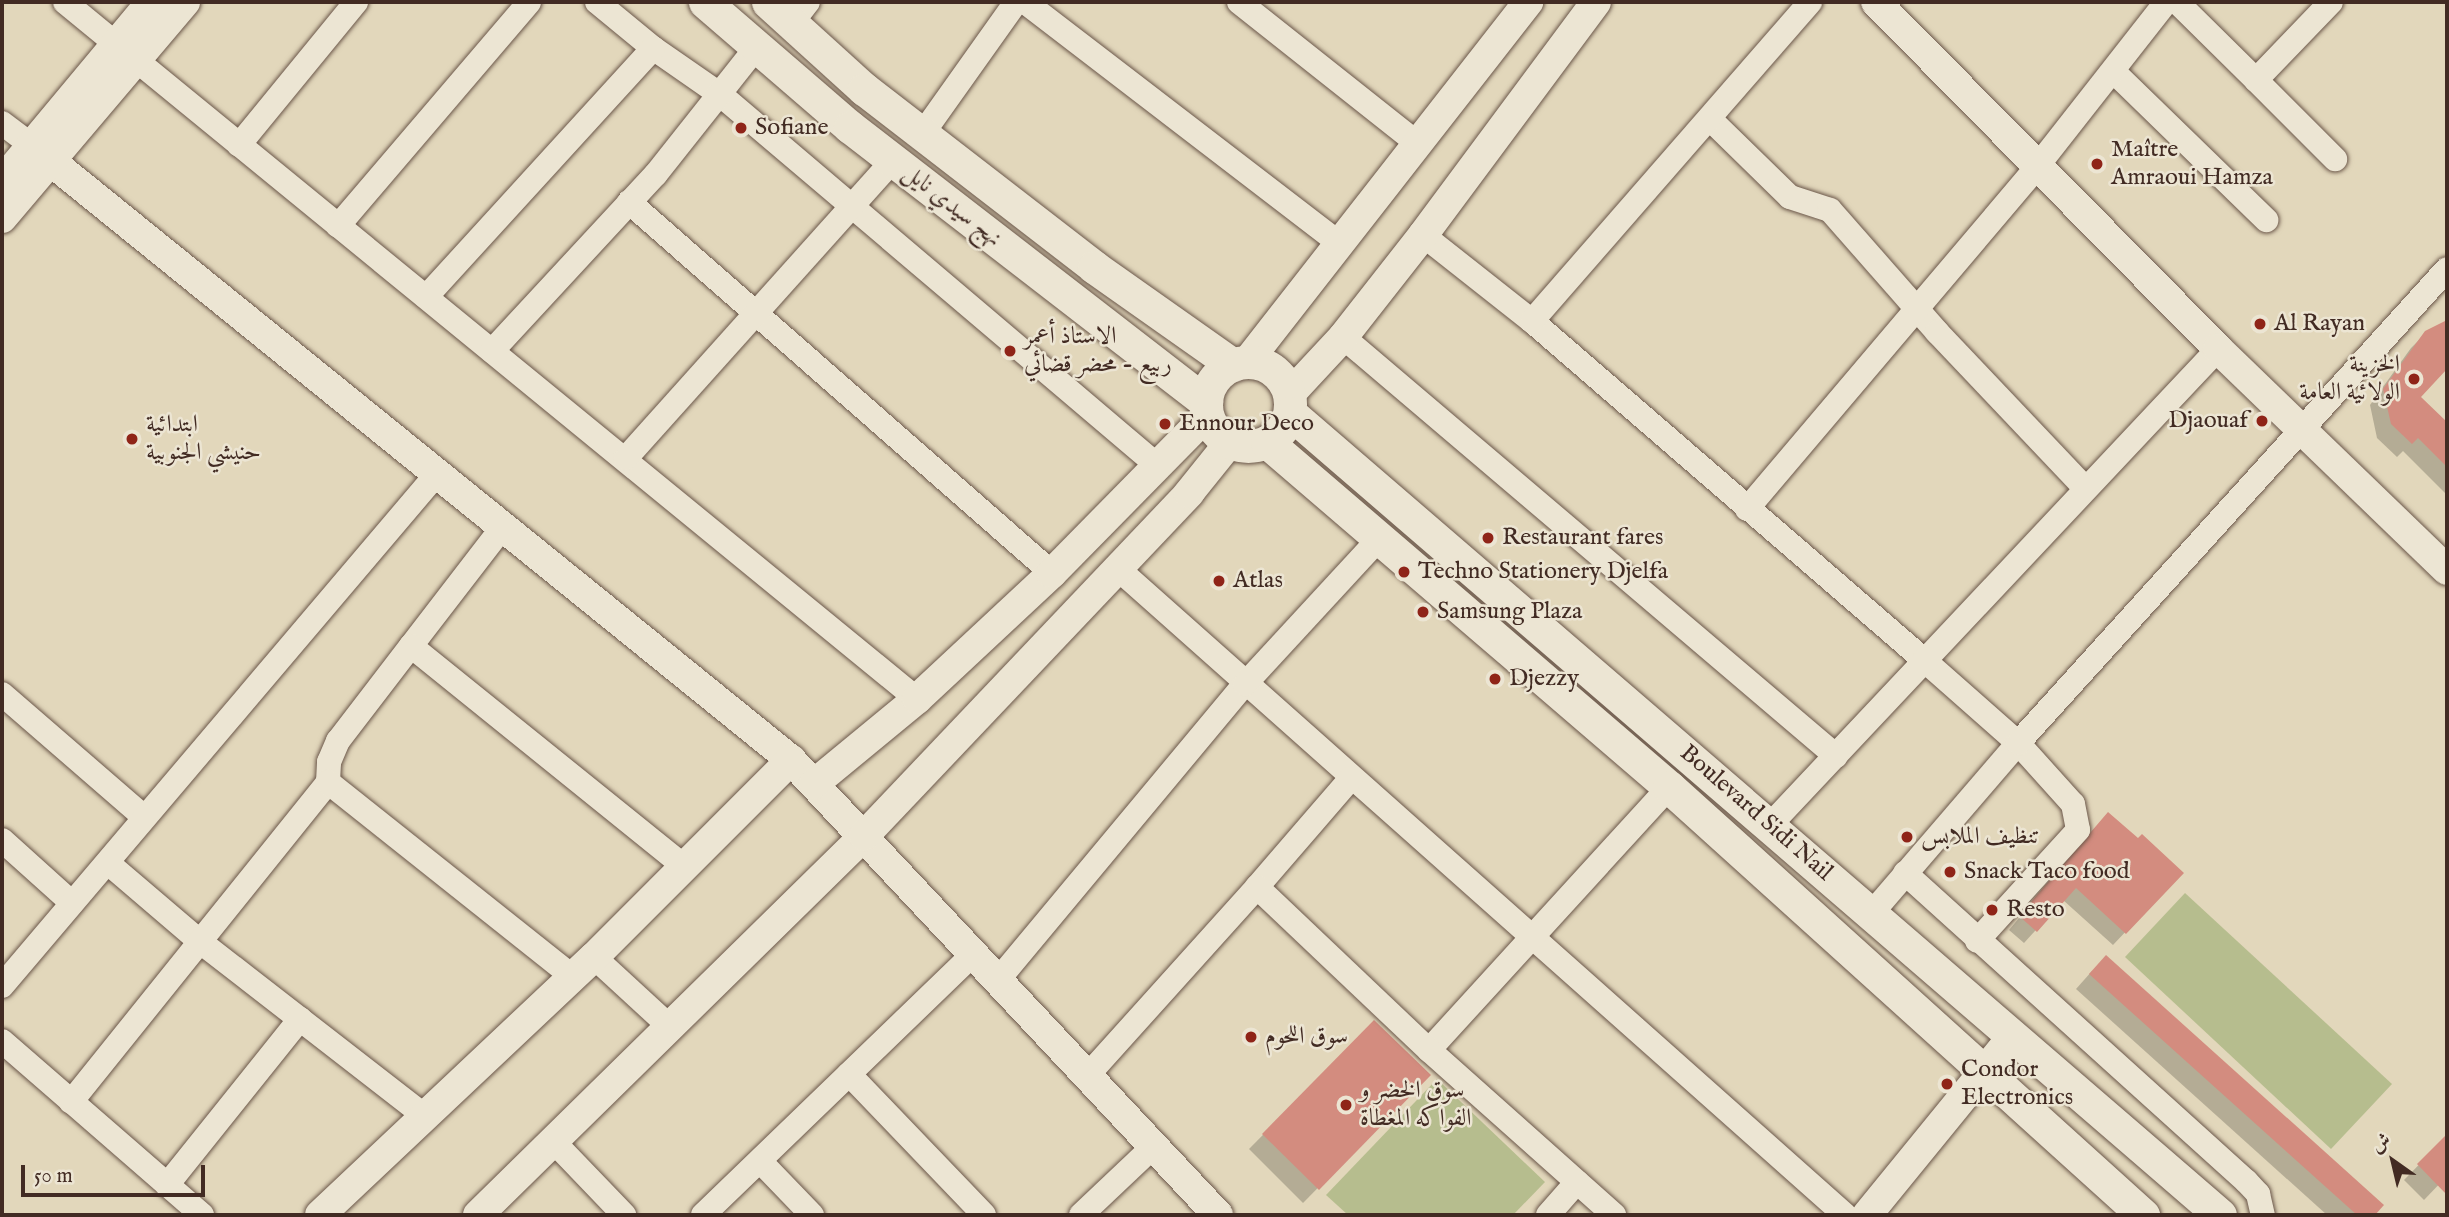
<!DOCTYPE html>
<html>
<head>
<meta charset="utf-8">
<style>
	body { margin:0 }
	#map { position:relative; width:2449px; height:1217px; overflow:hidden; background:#e2d7bb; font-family:"IM FELL English",Amiri,serif }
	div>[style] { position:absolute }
	.green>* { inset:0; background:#b6bd8e }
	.shadow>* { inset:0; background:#0003 }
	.building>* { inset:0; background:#d38c7f }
	.roads { filter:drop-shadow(0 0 2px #6a5649) drop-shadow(0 0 2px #6a5649) }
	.minor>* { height:24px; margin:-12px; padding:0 12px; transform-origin:12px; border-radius:12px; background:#ece5d3 }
	.tertiary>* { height:30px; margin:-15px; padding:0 15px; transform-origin:15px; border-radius:15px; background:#ece5d3 }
	.secondary>* { height:33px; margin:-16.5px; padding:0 16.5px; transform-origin:16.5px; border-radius:16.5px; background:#ece5d3 }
	.secondary>.ring { margin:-16.5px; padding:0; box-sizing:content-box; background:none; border:33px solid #ece5d3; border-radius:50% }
	.dots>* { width:19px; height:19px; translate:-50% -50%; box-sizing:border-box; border:4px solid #ece5d3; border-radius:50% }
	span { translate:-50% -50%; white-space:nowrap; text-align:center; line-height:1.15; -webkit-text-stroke:5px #ece5d3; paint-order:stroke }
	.poi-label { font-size:24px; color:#422b23 }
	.left { translate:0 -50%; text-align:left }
	.right { translate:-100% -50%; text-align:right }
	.street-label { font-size:24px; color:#422b23 }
	.frame { position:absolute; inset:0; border:4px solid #422b23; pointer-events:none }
	.north { position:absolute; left:2358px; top:1126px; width:70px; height:70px; -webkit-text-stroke:5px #ece5d3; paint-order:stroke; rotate:326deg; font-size:19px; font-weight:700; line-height:28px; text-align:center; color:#422b23 }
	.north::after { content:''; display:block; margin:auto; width:24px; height:32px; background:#422b23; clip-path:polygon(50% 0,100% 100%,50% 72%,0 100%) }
	.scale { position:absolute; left:21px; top:1165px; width:184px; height:32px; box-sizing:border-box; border:4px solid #422b23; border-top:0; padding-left:9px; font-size:21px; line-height:24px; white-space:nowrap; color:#422b23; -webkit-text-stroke:5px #ece5d3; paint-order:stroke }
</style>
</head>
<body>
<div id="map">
	<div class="green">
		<i style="clip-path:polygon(2185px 893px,2392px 1084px,2331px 1149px,2125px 957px)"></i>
		<i style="clip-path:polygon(1437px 1079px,1545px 1182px,1513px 1215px,1348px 1215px,1326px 1195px)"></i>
	</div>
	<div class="shadow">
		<i style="clip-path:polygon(2447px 322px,2447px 366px,2418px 397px,2447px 425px,2447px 495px,2403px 451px,2397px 457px,2377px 438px,2370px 405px,2411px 348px,2426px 333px)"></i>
		<i style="clip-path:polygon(2096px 827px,2181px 873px,2113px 945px,2063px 900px,2024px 943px,2009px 930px)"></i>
		<i style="clip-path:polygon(2092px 971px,2381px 1205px,2372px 1215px,2327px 1215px,2076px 989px)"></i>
		<i style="clip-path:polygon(1374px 1022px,1428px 1076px,1303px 1203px,1249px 1149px)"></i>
		<i style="clip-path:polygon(2447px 1136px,2447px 1176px,2424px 1200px,2404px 1180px)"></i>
	</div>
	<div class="building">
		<i style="clip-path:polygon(2447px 320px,2447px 369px,2421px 397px,2447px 422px,2447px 467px,2418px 438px,2412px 444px,2391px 424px,2383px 389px,2425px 331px)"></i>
		<i style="clip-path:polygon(2108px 812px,2138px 838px,2142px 834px,2184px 873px,2126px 934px,2076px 888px,2037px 932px,2019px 916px)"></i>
		<i style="clip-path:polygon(2106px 955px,2384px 1205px,2375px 1215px,2357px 1215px,2089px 974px)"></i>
		<i style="clip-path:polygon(1374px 1020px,1431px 1075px,1319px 1190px,1262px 1134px)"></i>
		<i style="clip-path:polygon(2447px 1134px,2447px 1195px,2417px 1164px)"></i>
	</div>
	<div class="roads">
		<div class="minor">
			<i style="left:65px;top:2px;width:66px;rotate:39.5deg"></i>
			<i style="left:597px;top:2px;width:72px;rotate:39.4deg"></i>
			<i style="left:653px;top:48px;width:84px;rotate:34.8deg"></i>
			<i style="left:722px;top:96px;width:572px;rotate:40.32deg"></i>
			<i style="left:1025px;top:2px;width:399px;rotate:37.5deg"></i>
			<i style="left:1239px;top:2px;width:228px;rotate:38.4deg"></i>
			<i style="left:2177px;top:2px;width:111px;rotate:44.6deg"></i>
			<i style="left:2256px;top:80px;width:108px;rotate:-46.1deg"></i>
			<i style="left:790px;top:25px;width:29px;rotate:-52deg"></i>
			<i style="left:136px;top:60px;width:1009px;rotate:39.29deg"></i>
			<i style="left:2113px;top:71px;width:214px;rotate:44.2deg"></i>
			<i style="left:2256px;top:80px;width:112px;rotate:45deg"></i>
			<i style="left:1711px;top:120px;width:110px;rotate:44.3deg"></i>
			<i style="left:1790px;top:197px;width:42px;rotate:18deg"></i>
			<i style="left:1830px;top:210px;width:162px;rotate:48.7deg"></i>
			<i style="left:1937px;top:332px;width:215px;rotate:46.5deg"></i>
			<i style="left:2px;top:123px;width:38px;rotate:37deg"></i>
			<i style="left:923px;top:133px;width:161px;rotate:-54.6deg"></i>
			<i style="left:239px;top:145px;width:185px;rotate:-50.7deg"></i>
			<i style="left:629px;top:202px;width:563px;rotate:41.25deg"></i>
			<i style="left:338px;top:226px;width:294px;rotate:-49.5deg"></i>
			<i style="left:1423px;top:235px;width:139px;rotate:38.3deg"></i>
			<i style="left:1532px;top:321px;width:518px;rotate:40.85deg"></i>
			<i style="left:1924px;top:660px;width:125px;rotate:41.4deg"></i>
			<i style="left:2018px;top:743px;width:82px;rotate:48deg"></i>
			<i style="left:2073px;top:804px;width:26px;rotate:79deg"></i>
			<i style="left:2078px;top:830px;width:150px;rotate:132.3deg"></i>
			<i style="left:426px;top:297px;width:337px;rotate:-47.6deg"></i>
			<i style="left:1532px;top:321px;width:423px;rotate:-48.9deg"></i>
			<i style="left:1343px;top:337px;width:647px;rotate:40.36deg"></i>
			<i style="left:492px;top:351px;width:241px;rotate:-47.2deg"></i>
			<i style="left:656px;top:174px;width:161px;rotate:-51.6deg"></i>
			<i style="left:626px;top:458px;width:400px;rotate:-48.1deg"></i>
			<i style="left:1747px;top:509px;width:447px;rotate:-49.7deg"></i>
			<i style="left:2036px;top:168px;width:211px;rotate:-51.9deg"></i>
			<i style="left:1116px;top:567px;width:975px;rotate:41.63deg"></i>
			<i style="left:411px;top:646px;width:148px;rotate:-52.4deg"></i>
			<i style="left:2px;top:694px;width:188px;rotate:40.9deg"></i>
			<i style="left:328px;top:782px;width:20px;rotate:-87deg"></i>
			<i style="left:329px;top:762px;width:23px;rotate:-67deg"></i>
			<i style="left:338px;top:741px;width:120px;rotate:-52.5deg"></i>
			<i style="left:411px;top:646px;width:351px;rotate:38.9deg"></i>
			<i style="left:1771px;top:824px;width:652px;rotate:-46.74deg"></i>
			<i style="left:2px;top:840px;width:94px;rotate:42deg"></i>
			<i style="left:108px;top:863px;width:118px;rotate:40.5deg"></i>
			<i style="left:198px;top:940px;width:287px;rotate:37.8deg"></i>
			<i style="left:1905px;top:873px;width:460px;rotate:42.1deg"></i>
			<i style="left:2246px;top:1181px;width:18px;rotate:47deg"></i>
			<i style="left:2258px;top:1194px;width:22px;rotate:77deg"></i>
			<i style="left:1257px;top:887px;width:144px;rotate:-49.2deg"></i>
			<i style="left:1871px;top:914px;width:225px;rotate:-49.3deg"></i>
			<i style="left:2018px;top:743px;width:639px;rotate:-47.85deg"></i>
			<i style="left:594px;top:957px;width:103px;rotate:42.6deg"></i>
			<i style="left:998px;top:980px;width:386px;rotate:-50.2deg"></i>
			<i style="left:1245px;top:684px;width:197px;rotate:-47.3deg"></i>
			<i style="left:2px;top:986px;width:669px;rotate:-49.67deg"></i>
			<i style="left:2px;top:1041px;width:265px;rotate:41deg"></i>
			<i style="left:1429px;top:1050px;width:356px;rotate:-47.6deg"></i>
			<i style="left:849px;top:1074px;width:195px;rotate:46.2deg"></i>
			<i style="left:1087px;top:1076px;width:254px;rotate:-48deg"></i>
			<i style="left:1257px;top:887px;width:237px;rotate:43.5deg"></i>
			<i style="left:1429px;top:1050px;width:248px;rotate:41.7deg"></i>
			<i style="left:71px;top:1102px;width:410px;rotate:-51.2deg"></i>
			<i style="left:328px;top:782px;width:313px;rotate:38.5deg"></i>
			<i style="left:555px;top:1143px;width:100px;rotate:46.2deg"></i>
			<i style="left:760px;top:1161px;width:75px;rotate:46.1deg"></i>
			<i style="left:167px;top:1185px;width:213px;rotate:-51.3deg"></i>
			<i style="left:703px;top:1215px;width:376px;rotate:-44deg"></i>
			<i style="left:1081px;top:1215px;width:100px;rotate:-43.4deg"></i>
			<i style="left:1548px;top:1215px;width:44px;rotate:-48.7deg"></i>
		</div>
		<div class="tertiary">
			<i style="left:1876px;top:2px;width:487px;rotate:45.4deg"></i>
			<i style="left:2218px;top:349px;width:318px;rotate:44deg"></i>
			<i style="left:32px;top:146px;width:976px;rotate:38.97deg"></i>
			<i style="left:791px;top:760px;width:624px;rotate:46.82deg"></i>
			<i style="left:2px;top:181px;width:233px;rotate:-50.2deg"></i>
			<i style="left:2px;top:218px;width:283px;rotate:-49.7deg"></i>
			<i style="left:1247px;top:362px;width:457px;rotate:-52deg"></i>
			<i style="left:1290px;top:394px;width:78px;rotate:-47.1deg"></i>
			<i style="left:1343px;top:337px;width:130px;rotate:-51.9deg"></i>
			<i style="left:1423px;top:235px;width:290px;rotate:-53.4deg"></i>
			<i style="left:814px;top:784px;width:134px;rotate:-39.5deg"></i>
			<i style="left:917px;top:699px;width:185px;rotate:-43deg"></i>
			<i style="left:1052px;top:573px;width:221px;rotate:-45.5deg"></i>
			<i style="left:320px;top:1215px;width:376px;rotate:-43.3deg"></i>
			<i style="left:594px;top:957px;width:279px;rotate:-45deg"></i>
			<i style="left:478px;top:1215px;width:541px;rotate:-44.48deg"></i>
			<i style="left:864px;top:836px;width:473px;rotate:-46.5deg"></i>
			<i style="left:1189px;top:493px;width:65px;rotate:-51.2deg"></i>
			<i style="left:1867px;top:1215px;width:230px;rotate:-50.8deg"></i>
		</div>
		<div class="secondary">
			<i style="left:705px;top:2px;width:191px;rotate:40.8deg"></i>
			<i style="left:850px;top:127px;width:450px;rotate:37.7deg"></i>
			<i style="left:768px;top:2px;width:130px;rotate:42.2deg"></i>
			<i style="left:864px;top:89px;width:291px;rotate:37.7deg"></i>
			<i style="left:1094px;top:267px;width:170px;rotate:35.2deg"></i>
			<i class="ring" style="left:1206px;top:362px;width:51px;height:51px"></i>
			<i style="left:1290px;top:413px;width:1228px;rotate:40.77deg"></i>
			<i style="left:1267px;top:442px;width:530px;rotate:40.64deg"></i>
			<i style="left:1669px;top:787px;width:639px;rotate:42.08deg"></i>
		</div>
	</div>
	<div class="dots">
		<i style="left:741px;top:128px;background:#8f2418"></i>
		<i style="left:2097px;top:164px;background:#8f2418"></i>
		<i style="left:2260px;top:324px;background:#8f2418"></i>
		<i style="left:1010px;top:351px;background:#8f2418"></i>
		<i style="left:2414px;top:379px;background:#8f2418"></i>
		<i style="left:2262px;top:421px;background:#8f2418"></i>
		<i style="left:1165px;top:424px;background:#8f2418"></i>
		<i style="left:132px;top:439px;background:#8f2418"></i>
		<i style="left:1488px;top:538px;background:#8f2418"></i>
		<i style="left:1404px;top:572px;background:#8f2418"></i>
		<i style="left:1219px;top:581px;background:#8f2418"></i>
		<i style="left:1423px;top:612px;background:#8f2418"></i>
		<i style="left:1495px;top:679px;background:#8f2418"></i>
		<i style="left:1907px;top:837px;background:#8f2418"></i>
		<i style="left:1950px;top:872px;background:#8f2418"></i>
		<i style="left:1992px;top:910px;background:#8f2418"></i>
		<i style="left:1251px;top:1037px;background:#8f2418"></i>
		<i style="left:1947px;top:1084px;background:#8f2418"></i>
		<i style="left:1346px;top:1105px;background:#8f2418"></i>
	</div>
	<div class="poi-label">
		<span class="left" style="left:755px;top:128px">Sofiane</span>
		<span class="left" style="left:2111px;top:164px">Maître<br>Amraoui Hamza</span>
		<span class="left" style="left:2274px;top:324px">Al Rayan</span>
		<span class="left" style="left:1024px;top:351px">الاستاذ أعمر<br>ربيع - محضر قضائي</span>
		<span class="right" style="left:2400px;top:379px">الخزينة<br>الولائية العامة</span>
		<span class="right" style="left:2248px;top:421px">Djaouaf</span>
		<span class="left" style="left:1179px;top:424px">Ennour Deco</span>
		<span class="left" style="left:146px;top:439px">ابتدائية<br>حنيشي الجنوبية</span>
		<span class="left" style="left:1502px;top:538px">Restaurant fares</span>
		<span class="left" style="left:1418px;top:572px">Techno Stationery Djelfa</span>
		<span class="left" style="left:1233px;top:581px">Atlas</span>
		<span class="left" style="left:1437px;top:612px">Samsung Plaza</span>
		<span class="left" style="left:1509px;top:679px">Djezzy</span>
		<span class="left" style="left:1921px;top:837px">تنظيف الملابس</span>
		<span class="left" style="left:1964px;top:872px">Snack Taco food</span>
		<span class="left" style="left:2006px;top:910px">Resto</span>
		<span class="left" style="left:1265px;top:1037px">سوق اللحوم</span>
		<span class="left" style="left:1961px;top:1084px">Condor<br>Electronics</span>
		<span class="left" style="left:1360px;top:1105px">سوق الخضر و<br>الفواكه المغطاة</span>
	</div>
	<div class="street-label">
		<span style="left:952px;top:206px;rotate:38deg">نهج سيدي نايل</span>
		<span style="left:1756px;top:813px;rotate:41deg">Boulevard Sidi Nail</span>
	</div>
	<div class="frame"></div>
	<div class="north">ش</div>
	<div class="scale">50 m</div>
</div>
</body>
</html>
